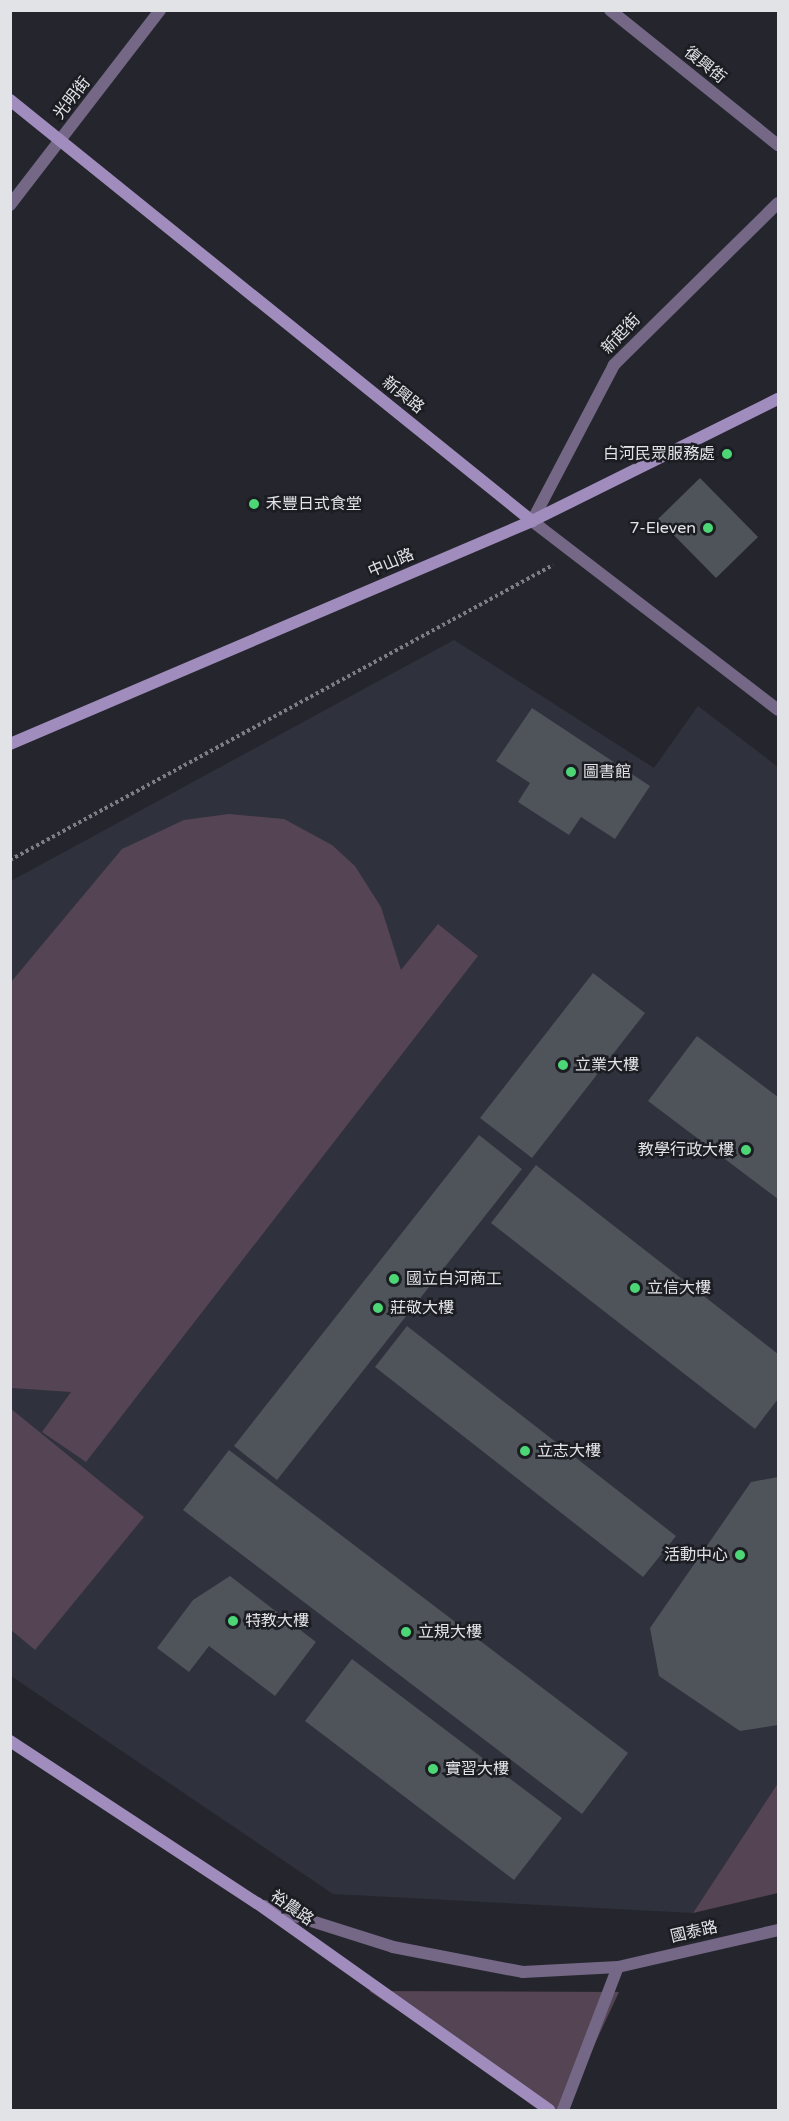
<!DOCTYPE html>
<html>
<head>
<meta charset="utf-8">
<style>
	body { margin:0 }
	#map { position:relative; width:789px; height:2121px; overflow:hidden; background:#25262d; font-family:"Varela Round","Noto Sans TC",sans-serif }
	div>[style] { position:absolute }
	.built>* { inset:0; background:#2f313c }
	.green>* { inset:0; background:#554453 }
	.building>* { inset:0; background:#4e545a }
	.path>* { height:4px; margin-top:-2px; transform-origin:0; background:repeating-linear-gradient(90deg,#7d7e83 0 3px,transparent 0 6px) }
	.lane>* { height:12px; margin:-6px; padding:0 6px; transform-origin:6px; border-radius:6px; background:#746886 }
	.street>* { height:12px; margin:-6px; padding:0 6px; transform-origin:6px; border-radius:6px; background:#746886 }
	.secondary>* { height:12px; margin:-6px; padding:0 6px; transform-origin:6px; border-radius:6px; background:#a08dbd }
	.dots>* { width:16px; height:16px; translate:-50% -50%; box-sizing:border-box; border:3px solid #1c1d23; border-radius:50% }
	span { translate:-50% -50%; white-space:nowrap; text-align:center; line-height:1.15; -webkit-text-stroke:5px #1c1d23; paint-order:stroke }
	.street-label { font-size:16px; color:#e2e3e7 }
	.poi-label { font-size:16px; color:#e2e3e7 }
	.right { translate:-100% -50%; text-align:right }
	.left { translate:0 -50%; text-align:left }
	.frame { position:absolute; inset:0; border:12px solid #e2e3e7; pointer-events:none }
</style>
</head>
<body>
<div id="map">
	<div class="built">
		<i style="clip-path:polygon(454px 640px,654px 768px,698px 706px,778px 767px,778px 1783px,693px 1913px,333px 1894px,11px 1676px,11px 881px)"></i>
	</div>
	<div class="green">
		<i style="clip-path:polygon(229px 814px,284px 819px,332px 845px,355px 866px,381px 907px,401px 970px,438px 924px,478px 956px,86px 1462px,42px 1432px,71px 1392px,11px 1388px,11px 982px,122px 849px,184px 820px)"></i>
		<i style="clip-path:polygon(10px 1408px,144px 1517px,35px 1650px,11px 1630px)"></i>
		<i style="clip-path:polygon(778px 1783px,778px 1893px,693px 1913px)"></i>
		<i style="clip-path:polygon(369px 1991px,619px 1992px,564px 2110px,548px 2110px)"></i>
	</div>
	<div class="building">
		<i style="clip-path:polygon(700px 478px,758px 537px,716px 578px,658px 519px)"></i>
		<i style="clip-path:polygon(532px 708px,650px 786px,615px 839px,581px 817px,569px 835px,518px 802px,530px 783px,496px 761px)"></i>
		<i style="clip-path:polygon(593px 973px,645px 1013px,532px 1158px,480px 1118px)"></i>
		<i style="clip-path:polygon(697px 1036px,778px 1097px,778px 1199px,648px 1101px)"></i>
		<i style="clip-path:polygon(479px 1135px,522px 1169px,277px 1480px,234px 1446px)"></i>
		<i style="clip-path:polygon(536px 1165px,778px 1354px,778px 1399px,755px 1429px,491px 1223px)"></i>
		<i style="clip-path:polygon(407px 1326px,676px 1536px,643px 1577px,375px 1367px)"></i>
		<i style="clip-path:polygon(229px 1450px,628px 1753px,582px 1814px,183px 1510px)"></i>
		<i style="clip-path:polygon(778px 1477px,778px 1725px,740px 1731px,659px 1676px,650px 1628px,751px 1482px)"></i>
		<i style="clip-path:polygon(230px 1576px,316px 1642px,275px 1696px,209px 1646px,189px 1672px,157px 1648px,193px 1600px)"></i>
		<i style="clip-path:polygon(352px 1659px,562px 1818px,514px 1880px,305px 1721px)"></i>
	</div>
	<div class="path">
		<i style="left:10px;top:860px;width:618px;rotate:-28.51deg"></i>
	</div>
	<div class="lane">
		<i style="left:610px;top:10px;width:216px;rotate:38.8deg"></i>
		<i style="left:563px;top:2110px;width:153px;rotate:-69deg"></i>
	</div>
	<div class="street">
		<i style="left:778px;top:203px;width:231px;rotate:135.4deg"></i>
		<i style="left:614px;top:365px;width:176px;rotate:117.7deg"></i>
		<i style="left:532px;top:521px;width:310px;rotate:37.5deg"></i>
		<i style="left:10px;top:205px;width:246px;rotate:-52.4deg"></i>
		<i style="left:264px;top:1906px;width:135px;rotate:17.6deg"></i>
		<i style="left:393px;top:1947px;width:132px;rotate:10.9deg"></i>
		<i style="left:523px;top:1972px;width:95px;rotate:-3deg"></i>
		<i style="left:618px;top:1967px;width:164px;rotate:-13deg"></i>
	</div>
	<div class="secondary">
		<i style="left:10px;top:100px;width:671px;rotate:38.89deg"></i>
		<i style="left:10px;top:744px;width:568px;rotate:-23.13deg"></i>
		<i style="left:532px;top:521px;width:275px;rotate:-26.4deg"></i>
		<i style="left:10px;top:1741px;width:295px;rotate:33.3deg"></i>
		<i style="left:257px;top:1903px;width:358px;rotate:35.3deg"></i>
	</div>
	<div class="dots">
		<i style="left:727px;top:454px;background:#4dd676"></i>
		<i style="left:254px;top:504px;background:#4dd676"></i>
		<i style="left:708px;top:528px;background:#4dd676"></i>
		<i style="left:571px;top:772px;background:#4dd676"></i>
		<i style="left:563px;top:1065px;background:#4dd676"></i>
		<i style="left:746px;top:1150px;background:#4dd676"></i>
		<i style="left:394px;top:1279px;background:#4dd676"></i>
		<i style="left:635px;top:1288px;background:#4dd676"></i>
		<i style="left:378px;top:1308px;background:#4dd676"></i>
		<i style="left:525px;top:1451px;background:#4dd676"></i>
		<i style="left:740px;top:1555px;background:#4dd676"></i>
		<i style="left:233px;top:1621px;background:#4dd676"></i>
		<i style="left:406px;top:1632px;background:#4dd676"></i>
		<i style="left:433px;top:1769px;background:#4dd676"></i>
	</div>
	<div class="street-label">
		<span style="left:705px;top:65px;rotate:39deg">復興街</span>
		<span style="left:72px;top:98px;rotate:-52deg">光明街</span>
		<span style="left:621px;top:334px;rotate:-47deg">新起街</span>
		<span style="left:403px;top:395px;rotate:39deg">新興路</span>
		<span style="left:391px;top:563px;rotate:-23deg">中山路</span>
		<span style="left:292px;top:1908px;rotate:35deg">裕農路</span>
		<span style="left:694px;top:1932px;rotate:-13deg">國泰路</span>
	</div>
	<div class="poi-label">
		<span class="right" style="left:715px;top:454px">白河民眾服務處</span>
		<span class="left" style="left:266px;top:504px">禾豐日式食堂</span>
		<span class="right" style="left:696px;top:528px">7-Eleven</span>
		<span class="left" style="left:583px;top:772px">圖書館</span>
		<span class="left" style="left:575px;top:1065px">立業大樓</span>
		<span class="right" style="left:734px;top:1150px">教學行政大樓</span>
		<span class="left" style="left:406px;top:1279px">國立白河商工</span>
		<span class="left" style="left:647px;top:1288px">立信大樓</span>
		<span class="left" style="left:390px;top:1308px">莊敬大樓</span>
		<span class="left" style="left:537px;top:1451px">立志大樓</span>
		<span class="right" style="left:728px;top:1555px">活動中心</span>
		<span class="left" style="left:245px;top:1621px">特教大樓</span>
		<span class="left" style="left:418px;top:1632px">立規大樓</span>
		<span class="left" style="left:445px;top:1769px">實習大樓</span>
	</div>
	<div class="frame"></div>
</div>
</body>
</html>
